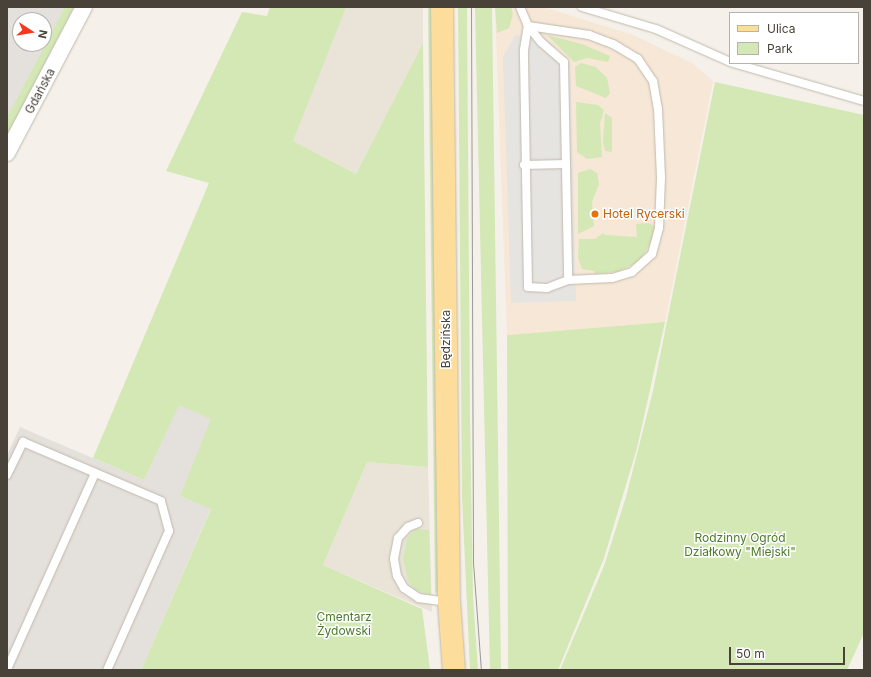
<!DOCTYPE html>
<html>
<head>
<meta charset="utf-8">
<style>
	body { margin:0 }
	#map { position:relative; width:871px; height:677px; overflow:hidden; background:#f5f1ea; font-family:Inter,sans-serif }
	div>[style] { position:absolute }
	.residential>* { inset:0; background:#e9e3d8 }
	.commercial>* { inset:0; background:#f6e7d6 }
	.industrial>* { inset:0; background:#e4e0db }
	.green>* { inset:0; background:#d3e8b4 }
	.parking>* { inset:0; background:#e6e4e1 }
	.roads { filter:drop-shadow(0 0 1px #c0b9ad) drop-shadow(0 0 1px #c0b9ad) }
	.service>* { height:8px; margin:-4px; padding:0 4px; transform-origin:4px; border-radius:4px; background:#fff }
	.minor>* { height:16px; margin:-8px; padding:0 8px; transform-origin:8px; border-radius:8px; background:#fff }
	.primary>* { height:22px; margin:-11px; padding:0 11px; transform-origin:11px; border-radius:11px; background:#fcdd9c }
	.tram>* { height:1px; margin:-0.5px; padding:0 0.5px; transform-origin:0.5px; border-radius:0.5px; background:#989898 }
	.dots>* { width:11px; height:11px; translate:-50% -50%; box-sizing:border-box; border:2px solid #fff; border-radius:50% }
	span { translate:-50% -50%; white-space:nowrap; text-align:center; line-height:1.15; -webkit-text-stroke:3px #fff; paint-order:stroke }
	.street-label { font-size:12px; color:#494238 }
	.food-label { font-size:12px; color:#c56008 }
	.left { translate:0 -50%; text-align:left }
	.park-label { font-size:12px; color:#4c7b2b }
	.frame { position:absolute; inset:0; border:8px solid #494238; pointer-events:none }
	.legend { position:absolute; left:729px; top:12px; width:130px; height:52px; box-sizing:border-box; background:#fff; border:1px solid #b6b3af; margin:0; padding:5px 7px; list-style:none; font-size:12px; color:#494238 }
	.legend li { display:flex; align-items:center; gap:8px; height:20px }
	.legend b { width:20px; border:1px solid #b6b3af }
	.north { position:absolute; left:12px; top:12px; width:40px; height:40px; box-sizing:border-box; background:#fff; border:1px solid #b6b3af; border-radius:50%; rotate:102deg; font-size:11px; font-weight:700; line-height:16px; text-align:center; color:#494238 }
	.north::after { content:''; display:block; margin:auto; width:14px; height:18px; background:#f63820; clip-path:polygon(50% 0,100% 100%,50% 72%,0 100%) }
	.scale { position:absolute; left:729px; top:647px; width:116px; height:18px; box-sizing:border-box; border:2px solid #494238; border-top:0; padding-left:5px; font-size:12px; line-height:14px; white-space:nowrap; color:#494238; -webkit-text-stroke:3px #fff; paint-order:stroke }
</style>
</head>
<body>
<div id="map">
	<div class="residential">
		<i style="clip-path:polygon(345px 7px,423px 7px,423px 43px,356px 174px,293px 141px)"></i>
		<i style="clip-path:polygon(367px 462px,428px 467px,432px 612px,323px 565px)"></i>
	</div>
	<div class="commercial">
		<i style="clip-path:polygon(495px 7px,543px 7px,633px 35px,692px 63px,713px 81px,665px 322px,507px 335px)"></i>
	</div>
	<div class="industrial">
		<i style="clip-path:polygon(evenodd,7px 7px,69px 7px,7px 127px,7px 7px,20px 20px,44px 20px,44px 44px,20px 44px,20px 20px)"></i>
		<i style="clip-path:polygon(179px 404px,212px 419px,180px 496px,211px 508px,141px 670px,7px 670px,7px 455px,20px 427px,144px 480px)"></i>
	</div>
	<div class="green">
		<i style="clip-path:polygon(65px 7px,74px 7px,7px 136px,7px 118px)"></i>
		<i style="clip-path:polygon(270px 7px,346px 7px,293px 141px,356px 174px,423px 43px,428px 467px,367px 462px,323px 565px,422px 609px,430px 669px,436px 670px,141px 670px,211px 509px,180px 496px,211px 419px,179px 405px,144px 480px,93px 458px,209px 183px,166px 171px,242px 12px,267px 16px)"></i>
		<i style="clip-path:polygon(428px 7px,432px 7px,439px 592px,435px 593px)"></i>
		<i style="clip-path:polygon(458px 7px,467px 7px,470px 416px,473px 597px,478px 670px,470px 670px,462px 497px)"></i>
		<i style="clip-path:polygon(475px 7px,492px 7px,501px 670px,490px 670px)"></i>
		<i style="clip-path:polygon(495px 7px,511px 7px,513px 14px,509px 28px,497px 33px)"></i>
		<i style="clip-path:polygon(547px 35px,582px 44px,610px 56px,608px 62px,587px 58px,574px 62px)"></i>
		<i style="clip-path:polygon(581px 63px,596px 67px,607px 78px,610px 93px,606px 98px,576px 86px,575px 67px)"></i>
		<i style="clip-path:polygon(715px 82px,864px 115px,864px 633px,847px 670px,560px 670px,604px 566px,626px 497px,653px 391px)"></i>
		<i style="clip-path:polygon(576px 102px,598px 105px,604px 110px,600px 124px,602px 157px,587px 159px,577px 152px)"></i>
		<i style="clip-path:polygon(605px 113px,612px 118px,612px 152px,605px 151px,603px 142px)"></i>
		<i style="clip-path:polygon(590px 169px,597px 173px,599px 184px,592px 202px,594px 226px,578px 234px,578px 173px)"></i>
		<i style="clip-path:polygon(648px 223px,654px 226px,656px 234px,640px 261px,617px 272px,595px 274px,594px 271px,582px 269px,578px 258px,579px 239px,595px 239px,603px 233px,605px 235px,637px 237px,636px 224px)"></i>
		<i style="clip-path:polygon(665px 322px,637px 448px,604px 558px,558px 670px,508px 670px,507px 335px)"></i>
		<i style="clip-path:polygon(415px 529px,429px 530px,431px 596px,414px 589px,408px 580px,403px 558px,407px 539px)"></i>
	</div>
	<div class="parking">
		<i style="clip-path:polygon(515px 35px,546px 39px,570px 63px,576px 301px,511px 303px,503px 58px)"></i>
	</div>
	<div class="roads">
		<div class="service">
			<i style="left:520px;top:7px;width:21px;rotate:67deg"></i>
			<i style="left:528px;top:26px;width:21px;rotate:51deg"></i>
			<i style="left:541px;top:42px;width:30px;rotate:41deg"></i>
			<i style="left:564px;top:62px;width:218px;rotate:88.9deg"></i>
			<i style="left:568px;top:280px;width:22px;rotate:159deg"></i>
			<i style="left:547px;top:288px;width:19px;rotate:-177deg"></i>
			<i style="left:528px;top:287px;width:237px;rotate:-91deg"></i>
			<i style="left:524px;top:50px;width:24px;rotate:-81deg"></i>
			<i style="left:528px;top:26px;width:62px;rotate:8.4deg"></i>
			<i style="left:589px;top:35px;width:26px;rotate:21deg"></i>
			<i style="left:613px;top:44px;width:29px;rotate:31deg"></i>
			<i style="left:638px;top:59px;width:27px;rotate:56deg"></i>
			<i style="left:653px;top:81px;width:28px;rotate:80deg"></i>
			<i style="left:658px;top:109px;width:68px;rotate:87.5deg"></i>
			<i style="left:661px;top:177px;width:51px;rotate:92.2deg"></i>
			<i style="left:659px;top:228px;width:27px;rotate:105deg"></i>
			<i style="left:652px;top:254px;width:27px;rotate:138deg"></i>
			<i style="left:632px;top:272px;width:21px;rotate:163deg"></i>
			<i style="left:612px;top:278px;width:44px;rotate:177.4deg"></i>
			<i style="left:582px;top:7px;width:77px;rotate:16.6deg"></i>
			<i style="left:656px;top:29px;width:81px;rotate:24deg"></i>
			<i style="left:733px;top:63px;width:136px;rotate:16.2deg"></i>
			<i style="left:524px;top:165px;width:42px;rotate:-1.4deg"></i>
			<i style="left:7px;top:475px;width:37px;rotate:-64deg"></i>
			<i style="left:23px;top:442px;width:150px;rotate:23.1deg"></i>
			<i style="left:161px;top:501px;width:31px;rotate:75deg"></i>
			<i style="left:169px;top:531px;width:152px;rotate:114deg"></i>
			<i style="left:418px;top:523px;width:11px;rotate:158deg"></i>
			<i style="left:408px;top:527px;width:15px;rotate:132deg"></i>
			<i style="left:398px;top:538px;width:21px;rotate:101deg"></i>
			<i style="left:394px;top:559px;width:17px;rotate:80deg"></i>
			<i style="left:397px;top:576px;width:14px;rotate:60deg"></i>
			<i style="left:404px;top:588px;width:18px;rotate:34deg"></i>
			<i style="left:419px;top:598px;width:29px;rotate:8deg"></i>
			<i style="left:7px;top:669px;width:215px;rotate:-65.8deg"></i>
		</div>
		<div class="minor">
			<i style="left:7px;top:153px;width:165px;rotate:-62.2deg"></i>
		</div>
		<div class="primary">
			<i style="left:442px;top:7px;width:595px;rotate:89.33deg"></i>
			<i style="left:449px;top:602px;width:68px;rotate:85.8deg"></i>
		</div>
	</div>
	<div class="tram">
		<i style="left:471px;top:7px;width:555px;rotate:89.79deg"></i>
		<i style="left:473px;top:562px;width:108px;rotate:85.8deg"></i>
	</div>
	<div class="dots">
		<i style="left:595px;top:214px;background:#e8710a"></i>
	</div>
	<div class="street-label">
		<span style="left:40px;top:91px;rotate:-62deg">Gdańska</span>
		<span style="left:446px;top:339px;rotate:-90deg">Będzińska</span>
	</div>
	<div class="food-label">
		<span class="left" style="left:603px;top:214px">Hotel Rycerski</span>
	</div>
	<div class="park-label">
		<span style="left:740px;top:545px">Rodzinny Ogród<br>Działkowy "Miejski"</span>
		<span style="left:344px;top:624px">Cmentarz<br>Żydowski</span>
	</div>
	<div class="frame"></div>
	<ul class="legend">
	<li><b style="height:5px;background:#fcdd9c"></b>Ulica</li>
	<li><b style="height:11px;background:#d3e8b4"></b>Park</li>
	</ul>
	<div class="north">N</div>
	<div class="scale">50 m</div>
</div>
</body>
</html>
